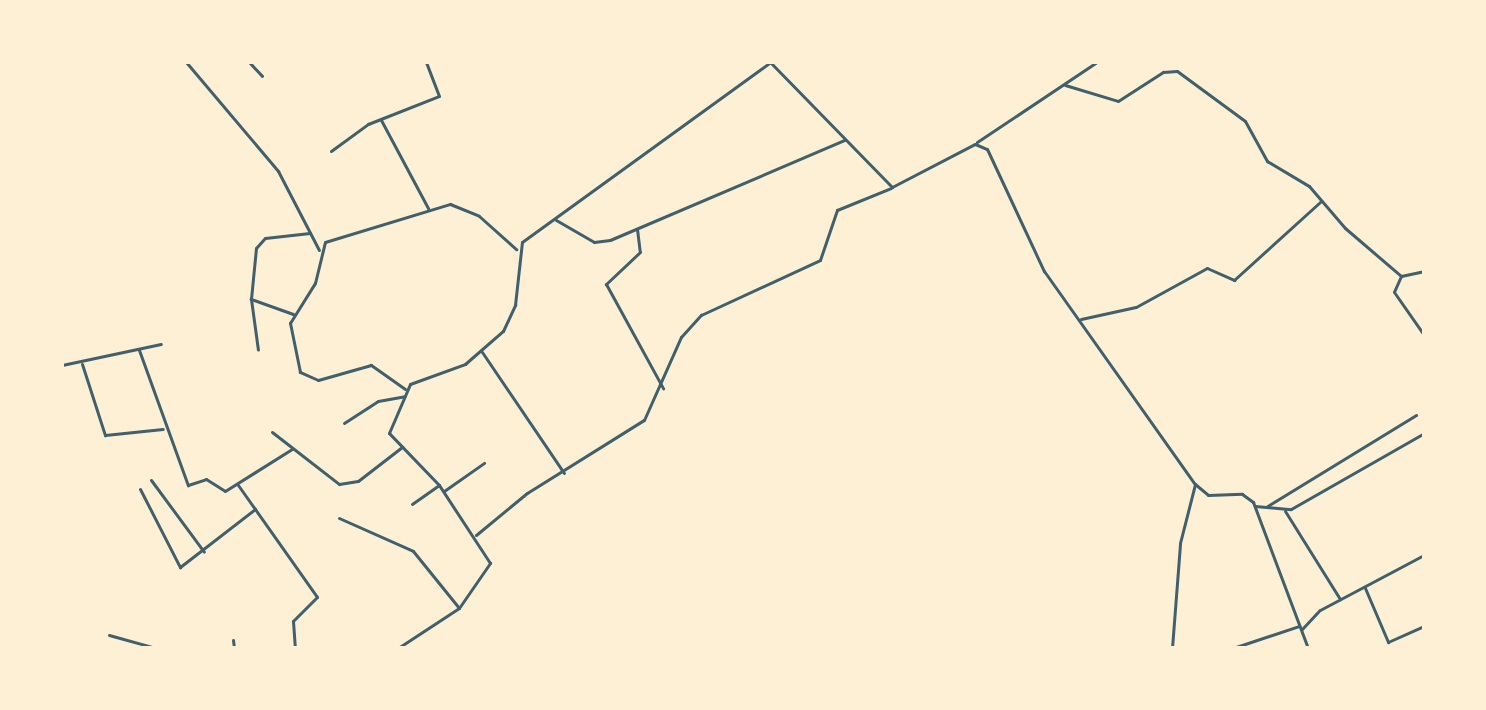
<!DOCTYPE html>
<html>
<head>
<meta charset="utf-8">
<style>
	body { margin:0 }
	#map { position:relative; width:1486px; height:710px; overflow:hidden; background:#fdf0d5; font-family:Quicksand,sans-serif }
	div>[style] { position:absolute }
	.minor>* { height:3px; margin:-1.5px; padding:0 1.5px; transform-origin:1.5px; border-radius:1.5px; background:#3f606c }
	span { translate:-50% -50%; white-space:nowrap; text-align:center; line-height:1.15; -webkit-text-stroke:7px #fdf0d5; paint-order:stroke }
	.frame { position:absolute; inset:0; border:64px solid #fdf0d5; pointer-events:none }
</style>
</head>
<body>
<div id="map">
	<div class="minor">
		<i style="left:186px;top:62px;width:143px;rotate:49.8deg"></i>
		<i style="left:278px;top:171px;width:89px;rotate:62.6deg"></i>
		<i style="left:249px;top:62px;width:19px;rotate:47deg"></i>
		<i style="left:770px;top:62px;width:175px;rotate:45.7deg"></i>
		<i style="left:892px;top:187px;width:93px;rotate:-27.4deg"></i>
		<i style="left:975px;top:144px;width:13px;rotate:23deg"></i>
		<i style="left:987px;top:149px;width:135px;rotate:65deg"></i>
		<i style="left:1044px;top:271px;width:261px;rotate:54.7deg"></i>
		<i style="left:1195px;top:484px;width:17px;rotate:40deg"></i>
		<i style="left:1208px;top:495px;width:34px;rotate:-2deg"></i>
		<i style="left:1242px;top:494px;width:14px;rotate:36deg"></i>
		<i style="left:1253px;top:502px;width:156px;rotate:69.4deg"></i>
		<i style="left:1065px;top:85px;width:55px;rotate:16.8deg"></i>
		<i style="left:1118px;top:101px;width:54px;rotate:-32.8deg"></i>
		<i style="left:1163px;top:72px;width:14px;rotate:-4deg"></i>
		<i style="left:1177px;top:71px;width:84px;rotate:36.3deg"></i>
		<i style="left:1245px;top:121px;width:46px;rotate:61.2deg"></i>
		<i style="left:1267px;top:161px;width:49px;rotate:30.8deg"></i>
		<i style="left:1309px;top:186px;width:55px;rotate:49.4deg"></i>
		<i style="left:1345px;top:228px;width:74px;rotate:40.6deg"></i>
		<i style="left:1401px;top:276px;width:24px;rotate:-12deg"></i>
		<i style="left:381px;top:120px;width:100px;rotate:61.9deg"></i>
		<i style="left:977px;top:142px;width:144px;rotate:-33.7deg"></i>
		<i style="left:331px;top:151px;width:46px;rotate:-36.1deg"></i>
		<i style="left:368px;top:124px;width:76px;rotate:-21.5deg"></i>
		<i style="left:439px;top:96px;width:36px;rotate:-111deg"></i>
		<i style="left:556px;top:220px;width:44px;rotate:30.1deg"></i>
		<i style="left:594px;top:242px;width:16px;rotate:-7deg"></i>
		<i style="left:610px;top:240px;width:255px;rotate:-23.1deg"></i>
		<i style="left:637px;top:229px;width:23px;rotate:83deg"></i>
		<i style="left:640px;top:252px;width:47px;rotate:136.7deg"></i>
		<i style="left:606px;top:284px;width:119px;rotate:61.3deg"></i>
		<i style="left:1401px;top:276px;width:17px;rotate:114deg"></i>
		<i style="left:1394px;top:292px;width:52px;rotate:55.1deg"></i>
		<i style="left:251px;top:299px;width:51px;rotate:82.2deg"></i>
		<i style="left:293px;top:314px;width:45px;rotate:-160.3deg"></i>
		<i style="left:251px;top:299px;width:51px;rotate:-84.4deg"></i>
		<i style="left:256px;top:248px;width:13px;rotate:-48deg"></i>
		<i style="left:265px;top:238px;width:45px;rotate:-6.3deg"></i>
		<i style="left:1081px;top:319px;width:56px;rotate:-12.3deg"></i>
		<i style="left:1136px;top:307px;width:81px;rotate:-28.8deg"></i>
		<i style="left:1207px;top:268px;width:30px;rotate:24deg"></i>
		<i style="left:1234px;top:280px;width:118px;rotate:-42.2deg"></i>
		<i style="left:139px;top:350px;width:144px;rotate:70.1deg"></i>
		<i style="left:188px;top:485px;width:19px;rotate:-18deg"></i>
		<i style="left:206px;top:479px;width:22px;rotate:32deg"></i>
		<i style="left:225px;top:491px;width:79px;rotate:-32.1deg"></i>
		<i style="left:482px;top:352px;width:146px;rotate:55.9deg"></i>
		<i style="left:82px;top:364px;width:75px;rotate:72.1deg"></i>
		<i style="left:105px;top:435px;width:58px;rotate:-5.9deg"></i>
		<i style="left:62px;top:365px;width:101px;rotate:-12deg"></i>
		<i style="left:405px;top:389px;width:42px;rotate:-144.8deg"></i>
		<i style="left:371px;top:365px;width:55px;rotate:164.2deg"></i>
		<i style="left:318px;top:380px;width:20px;rotate:-156deg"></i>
		<i style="left:300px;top:372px;width:50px;rotate:-101.5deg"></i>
		<i style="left:290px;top:323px;width:47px;rotate:-58deg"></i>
		<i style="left:315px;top:283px;width:42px;rotate:-76.3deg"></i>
		<i style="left:325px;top:242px;width:131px;rotate:-16.9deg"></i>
		<i style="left:450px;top:204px;width:31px;rotate:22deg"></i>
		<i style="left:479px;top:216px;width:50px;rotate:41.7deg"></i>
		<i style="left:344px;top:423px;width:40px;rotate:-32.9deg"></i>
		<i style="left:378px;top:401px;width:27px;rotate:-10deg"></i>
		<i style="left:272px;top:432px;width:85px;rotate:37.8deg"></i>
		<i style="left:339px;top:484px;width:19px;rotate:-9deg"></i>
		<i style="left:358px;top:481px;width:56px;rotate:-37.7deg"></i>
		<i style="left:151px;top:480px;width:89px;rotate:53.6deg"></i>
		<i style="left:238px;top:485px;width:137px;rotate:54.8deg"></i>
		<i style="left:317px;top:597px;width:34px;rotate:135deg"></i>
		<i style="left:293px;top:621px;width:27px;rotate:86deg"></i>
		<i style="left:140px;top:489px;width:88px;rotate:62.9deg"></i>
		<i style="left:180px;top:567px;width:95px;rotate:-37.7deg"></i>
		<i style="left:444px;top:491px;width:49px;rotate:-35deg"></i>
		<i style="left:412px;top:504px;width:33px;rotate:-35deg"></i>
		<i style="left:1255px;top:506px;width:36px;rotate:5deg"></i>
		<i style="left:1291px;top:509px;width:153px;rotate:-29.7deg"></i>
		<i style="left:1266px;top:507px;width:176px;rotate:-31.5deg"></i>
		<i style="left:1285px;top:511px;width:104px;rotate:58deg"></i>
		<i style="left:339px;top:518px;width:81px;rotate:24deg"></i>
		<i style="left:413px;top:551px;width:73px;rotate:51.1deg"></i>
		<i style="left:476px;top:535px;width:66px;rotate:-39.5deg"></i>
		<i style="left:527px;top:493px;width:138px;rotate:-32deg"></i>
		<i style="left:644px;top:420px;width:91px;rotate:-66deg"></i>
		<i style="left:681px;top:337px;width:30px;rotate:-48deg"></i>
		<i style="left:701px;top:315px;width:131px;rotate:-24.8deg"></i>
		<i style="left:820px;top:260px;width:53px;rotate:-71.2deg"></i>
		<i style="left:837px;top:210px;width:58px;rotate:-22.2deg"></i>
		<i style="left:1365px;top:588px;width:59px;rotate:66.9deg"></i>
		<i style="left:1388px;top:642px;width:39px;rotate:-24deg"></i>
		<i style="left:1302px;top:629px;width:26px;rotate:-47deg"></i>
		<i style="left:1320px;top:610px;width:118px;rotate:-27.9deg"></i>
		<i style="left:109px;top:635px;width:49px;rotate:15.5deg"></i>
		<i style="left:233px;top:640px;width:8px;rotate:83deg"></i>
		<i style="left:398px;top:648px;width:73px;rotate:-33.3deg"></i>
		<i style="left:459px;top:608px;width:55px;rotate:-55.4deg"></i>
		<i style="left:490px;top:563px;width:93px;rotate:-123.2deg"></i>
		<i style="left:439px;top:485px;width:72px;rotate:-133.9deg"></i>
		<i style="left:389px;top:433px;width:53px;rotate:-66.8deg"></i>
		<i style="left:410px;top:384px;width:59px;rotate:-20deg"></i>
		<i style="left:465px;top:364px;width:50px;rotate:-41deg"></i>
		<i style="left:503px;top:331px;width:29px;rotate:-65deg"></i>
		<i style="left:515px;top:305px;width:63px;rotate:-83.7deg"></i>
		<i style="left:522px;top:242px;width:305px;rotate:-35.9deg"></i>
		<i style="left:1172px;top:648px;width:105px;rotate:-85.6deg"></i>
		<i style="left:1180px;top:543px;width:61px;rotate:-75.7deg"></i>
		<i style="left:1233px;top:648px;width:70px;rotate:-18.4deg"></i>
	</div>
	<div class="frame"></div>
</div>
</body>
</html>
